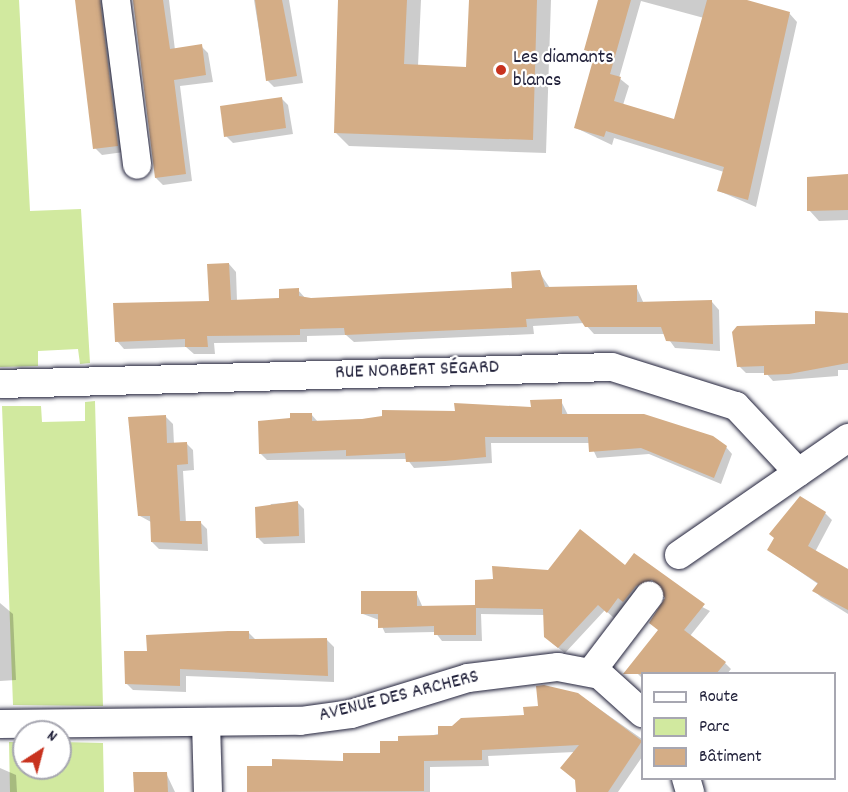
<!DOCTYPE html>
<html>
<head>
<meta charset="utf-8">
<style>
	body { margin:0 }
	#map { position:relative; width:848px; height:792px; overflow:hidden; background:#fff; font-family:Dekko,sans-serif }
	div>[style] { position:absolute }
	.green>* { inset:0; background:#d1e99f }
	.shadow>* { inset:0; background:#0003 }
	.building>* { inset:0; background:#d4ad86 }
	.roads { filter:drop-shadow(0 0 2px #22223b) drop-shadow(0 0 2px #22223b) }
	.minor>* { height:28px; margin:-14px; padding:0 14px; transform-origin:14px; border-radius:14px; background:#fff }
	.dots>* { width:16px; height:16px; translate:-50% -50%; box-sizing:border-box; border:3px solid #fff; border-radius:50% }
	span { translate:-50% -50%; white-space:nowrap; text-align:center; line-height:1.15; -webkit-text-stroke:4.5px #fff; paint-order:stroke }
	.poi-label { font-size:20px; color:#22223b }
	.left { translate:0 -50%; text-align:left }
	.street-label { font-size:20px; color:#22223b }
	.legend { position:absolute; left:641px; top:672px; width:195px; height:108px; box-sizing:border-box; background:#fff; border:2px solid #a7a7b1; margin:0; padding:8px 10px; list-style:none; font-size:18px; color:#22223b }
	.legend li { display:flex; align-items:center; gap:12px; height:30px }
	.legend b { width:30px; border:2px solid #a7a7b1 }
	.north { position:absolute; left:12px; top:720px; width:60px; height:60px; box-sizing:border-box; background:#fff; border:2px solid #a7a7b1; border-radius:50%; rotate:36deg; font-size:16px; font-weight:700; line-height:24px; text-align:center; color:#22223b }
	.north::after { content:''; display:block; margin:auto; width:21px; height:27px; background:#c8321e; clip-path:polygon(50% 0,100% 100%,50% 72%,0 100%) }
</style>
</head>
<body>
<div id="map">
	<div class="green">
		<i style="clip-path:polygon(0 0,19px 0,30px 211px,81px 209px,90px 363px,80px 364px,78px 349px,38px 351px,38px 366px,0 367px)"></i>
		<i style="clip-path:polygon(95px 401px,103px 706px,13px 705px,2px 406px,41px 406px,42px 422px,85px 421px,85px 402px)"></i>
		<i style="clip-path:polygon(9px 742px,24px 742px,24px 768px,60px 768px,60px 742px,103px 743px,104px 792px,10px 792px)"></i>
	</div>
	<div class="shadow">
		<i style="clip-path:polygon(76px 0,105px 0,124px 152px,102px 155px,95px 148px)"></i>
		<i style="clip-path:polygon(133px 0,169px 0,175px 50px,201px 46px,208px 53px,213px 82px,180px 86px,192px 181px,163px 185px,156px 178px)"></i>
		<i style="clip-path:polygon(254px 0,289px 0,303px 83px,274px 87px,267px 80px)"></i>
		<i style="clip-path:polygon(340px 0,421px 0,418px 66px,468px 68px,471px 0,551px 0,546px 153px,349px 146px,336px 133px)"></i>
		<i style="clip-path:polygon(evenodd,599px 0,736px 0,789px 13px,797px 22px,756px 207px,719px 191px,724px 172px,614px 138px,612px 145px,576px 128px,594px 58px,586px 49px,599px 0,641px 1px,704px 18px,675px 121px,623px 105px,629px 86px,619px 78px,641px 1px)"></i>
		<i style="clip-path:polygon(281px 98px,288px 105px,293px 134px,233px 143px,226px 136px)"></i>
		<i style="clip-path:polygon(848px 176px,848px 220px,819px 221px,809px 210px)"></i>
		<i style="clip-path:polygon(229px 264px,236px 272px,237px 301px,281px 299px,298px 290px,306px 299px,513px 290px,539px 272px,550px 288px,636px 286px,644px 304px,712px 302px,719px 310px,720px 351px,675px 348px,665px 334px,594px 334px,584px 323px,533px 326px,534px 334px,354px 342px,346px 335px,307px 336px,307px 342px,214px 343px,215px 354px,194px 354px,186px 347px,124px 349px,117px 341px,210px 302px)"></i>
		<i style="clip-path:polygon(848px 315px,848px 370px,838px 370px,838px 376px,773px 381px,766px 373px,746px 373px,739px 366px)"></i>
		<i style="clip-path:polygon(561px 401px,568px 415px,726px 447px,732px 454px,721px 484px,649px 454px,597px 458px,590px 443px,491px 443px,492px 463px,414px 468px,407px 459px,267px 460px,260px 453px,292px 419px,311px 414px,318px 422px,532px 408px)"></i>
		<i style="clip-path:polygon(166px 417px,173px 424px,174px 444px,186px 443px,193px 450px,194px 470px,183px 471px,186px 523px,200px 522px,207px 529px,208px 551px,159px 549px,152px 542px,151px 522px,140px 516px)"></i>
		<i style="clip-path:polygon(297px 502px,304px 509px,305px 543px,264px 544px,257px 537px,271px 504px)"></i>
		<i style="clip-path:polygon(825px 513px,832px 520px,815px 552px,848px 571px,848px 614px,821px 597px,814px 591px,818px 584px,769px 550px)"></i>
		<i style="clip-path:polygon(625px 567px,710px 611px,690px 636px,725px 663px,731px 669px,727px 674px,642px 678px,637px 673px,659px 630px,667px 599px,662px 588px,649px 587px,614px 618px,605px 610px,565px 653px,552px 643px,545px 615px,481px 614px,482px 641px,442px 641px,435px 632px,385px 633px,379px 620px,363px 614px,416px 592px,423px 608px,477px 606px,494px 580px)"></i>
		<i style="clip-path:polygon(0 603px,13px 614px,16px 680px,0 681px)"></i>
		<i style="clip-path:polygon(248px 632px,255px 639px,327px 640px,334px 647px,334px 682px,186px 676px,186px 692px,133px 690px,126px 683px,148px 653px)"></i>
		<i style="clip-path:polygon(578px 694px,642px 739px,642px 757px,618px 792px,591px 792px,575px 752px,488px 756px,489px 766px,430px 767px,430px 792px,249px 792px,248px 767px,344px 763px,382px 754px,400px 742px,525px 716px)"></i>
		<i style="clip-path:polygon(0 768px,16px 775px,17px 792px,0 792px)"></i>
		<i style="clip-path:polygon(166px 773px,175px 792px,134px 792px)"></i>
	</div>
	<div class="building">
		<i style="clip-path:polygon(75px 0,100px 0,118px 146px,93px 149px)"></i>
		<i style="clip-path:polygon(133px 0,163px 0,170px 49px,202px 44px,206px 75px,174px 80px,186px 174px,155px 178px)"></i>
		<i style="clip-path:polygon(255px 0,282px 0,297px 76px,266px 81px)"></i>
		<i style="clip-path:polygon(338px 0,407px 0,404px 64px,466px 67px,469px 0,537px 0,533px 140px,334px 133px)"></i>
		<i style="clip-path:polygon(598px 0,631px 0,610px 74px,621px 77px,614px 101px,674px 119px,707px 0,747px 0,790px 12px,748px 200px,717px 191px,724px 167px,606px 131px,604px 137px,574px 128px,595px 53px,584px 50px)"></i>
		<i style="clip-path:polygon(282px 97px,286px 128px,224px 137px,220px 106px)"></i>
		<i style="clip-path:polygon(848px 174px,848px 210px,807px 211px,807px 177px)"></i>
		<i style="clip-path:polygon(229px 263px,231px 300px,279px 298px,279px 289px,299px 288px,299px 296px,311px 298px,512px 288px,511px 272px,540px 270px,545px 287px,637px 285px,637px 302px,712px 300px,713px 344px,666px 341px,661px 327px,585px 327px,578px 316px,526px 319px,527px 327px,345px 335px,344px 328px,300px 329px,300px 335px,207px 336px,208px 347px,185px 347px,185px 339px,115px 342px,113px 303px,209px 301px,207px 264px)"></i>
		<i style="clip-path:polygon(815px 311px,848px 313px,848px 363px,789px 374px,764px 375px,764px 366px,737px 367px,732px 332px,737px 326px,815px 324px)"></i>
		<i style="clip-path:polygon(562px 399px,562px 414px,644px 414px,713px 436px,727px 446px,714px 478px,641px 448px,589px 452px,588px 437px,485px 437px,486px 457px,445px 461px,406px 462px,405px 453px,346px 456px,346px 450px,259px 454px,258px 421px,290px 418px,290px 413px,312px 413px,312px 421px,362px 419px,382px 416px,382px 410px,455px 411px,454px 403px,531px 407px,530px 400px)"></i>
		<i style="clip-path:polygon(166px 415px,167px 443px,187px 442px,188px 464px,177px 465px,180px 521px,201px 521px,202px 544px,151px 542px,150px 516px,138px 516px,128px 417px)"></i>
		<i style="clip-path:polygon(800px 496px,826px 512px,808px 546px,848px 569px,848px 610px,812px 591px,818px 583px,767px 550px,774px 538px,769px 534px)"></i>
		<i style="clip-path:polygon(298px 501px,299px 536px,256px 538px,255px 507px)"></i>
		<i style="clip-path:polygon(580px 529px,625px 565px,634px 553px,705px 604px,684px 630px,726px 662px,716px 674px,623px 674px,658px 630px,649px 623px,665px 598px,652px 580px,636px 586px,623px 602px,618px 598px,607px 613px,598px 605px,558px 648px,544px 637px,543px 609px,476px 608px,476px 635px,434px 635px,434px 626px,378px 628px,378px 614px,361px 614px,361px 591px,417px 591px,417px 606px,475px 605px,475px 580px,493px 579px,492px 566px,548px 570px)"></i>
		<i style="clip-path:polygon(228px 631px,249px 631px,249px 639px,327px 638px,328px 676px,180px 669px,180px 686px,125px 684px,124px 651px,147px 651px,146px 635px)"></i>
		<i style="clip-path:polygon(544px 685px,578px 693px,642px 741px,608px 792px,576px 792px,575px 780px,560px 768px,579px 745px,482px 750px,482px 760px,424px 761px,424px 791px,247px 792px,247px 766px,272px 766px,272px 759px,343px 761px,343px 753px,380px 753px,380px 741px,398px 741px,398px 736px,438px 735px,438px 726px,452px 726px,461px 718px,524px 715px,523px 707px,538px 706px,536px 686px)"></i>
		<i style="clip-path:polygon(133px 772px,167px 772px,168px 792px,134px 792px)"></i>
	</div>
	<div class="roads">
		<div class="minor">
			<i style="left:116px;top:0;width:166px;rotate:82.7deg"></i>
			<i style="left:0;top:384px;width:612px;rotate:-1.59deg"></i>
			<i style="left:612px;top:367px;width:130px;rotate:17.5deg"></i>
			<i style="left:736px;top:406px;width:91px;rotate:46.8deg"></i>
			<i style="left:679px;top:555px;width:206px;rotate:-34.7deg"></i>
			<i style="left:591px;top:672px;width:96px;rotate:-52.7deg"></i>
			<i style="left:206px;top:722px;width:70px;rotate:88.4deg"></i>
			<i style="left:0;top:724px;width:300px;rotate:-0.6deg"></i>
			<i style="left:300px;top:721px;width:51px;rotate:-7.8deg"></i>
			<i style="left:351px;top:714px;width:122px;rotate:-17.1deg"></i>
			<i style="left:468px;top:678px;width:91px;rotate:-7deg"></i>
			<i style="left:558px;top:667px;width:43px;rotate:10.8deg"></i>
			<i style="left:600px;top:675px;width:57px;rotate:42.1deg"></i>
			<i style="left:686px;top:778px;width:15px;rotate:74deg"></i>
		</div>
	</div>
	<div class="dots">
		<i style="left:501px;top:70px;background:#c8321e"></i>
	</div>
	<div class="poi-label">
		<span class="left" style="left:513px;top:70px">Les diamants<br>blancs</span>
	</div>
	<div class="street-label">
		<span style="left:417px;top:371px;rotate:-2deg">RUE NORBERT SÉGARD</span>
		<span style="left:399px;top:697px;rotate:-14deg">AVENUE DES ARCHERS</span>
	</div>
	<ul class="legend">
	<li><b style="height:8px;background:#fff"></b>Route</li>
	<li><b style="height:16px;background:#d1e99f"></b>Parc</li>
	<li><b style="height:16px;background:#d4ad86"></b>Bâtiment</li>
	</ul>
	<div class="north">N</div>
</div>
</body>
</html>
